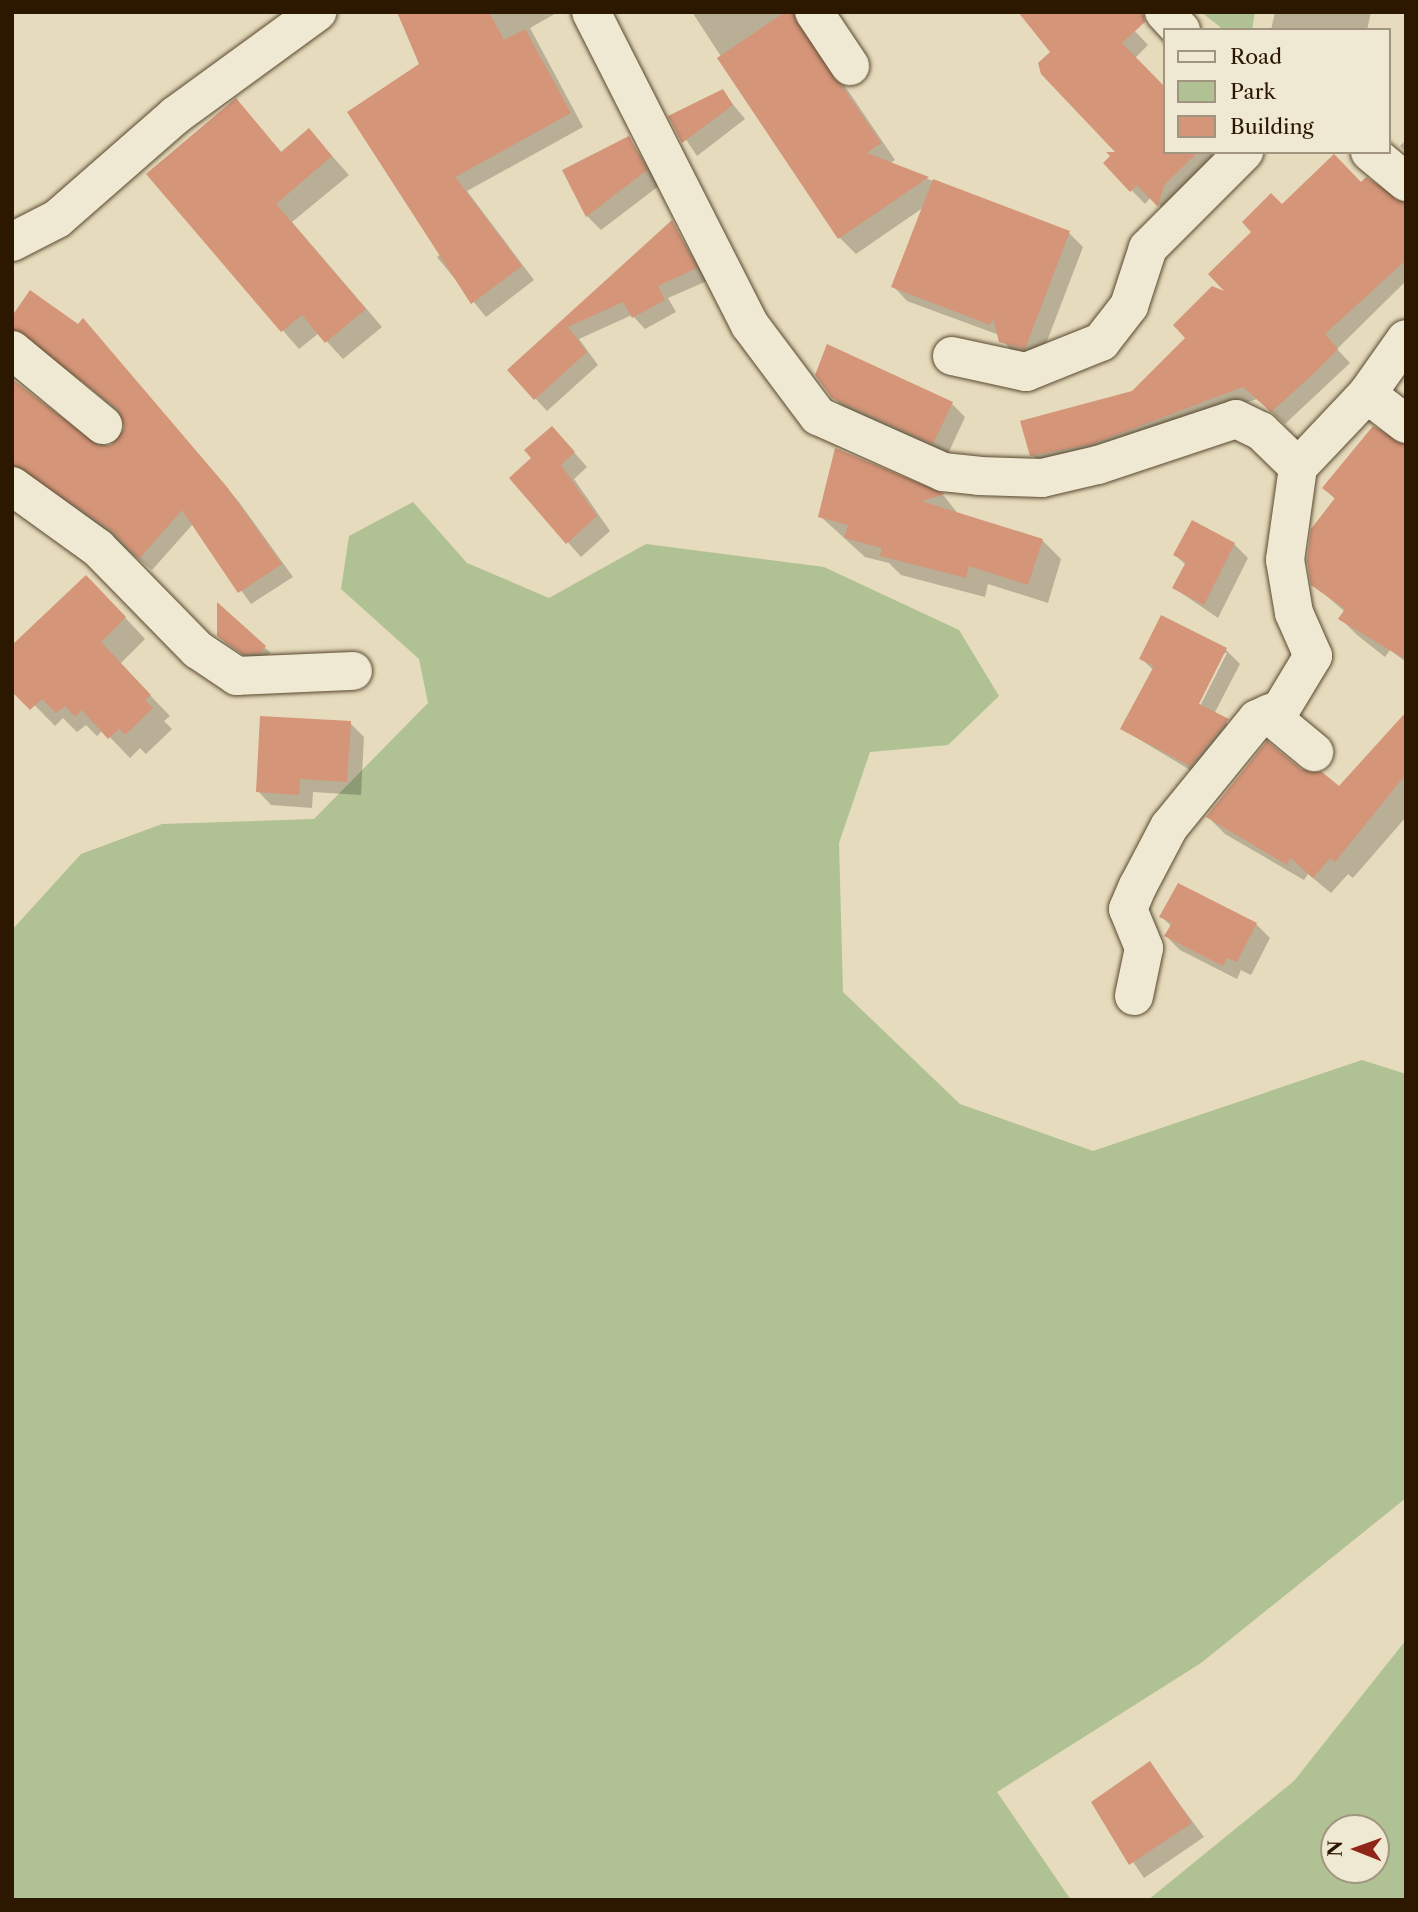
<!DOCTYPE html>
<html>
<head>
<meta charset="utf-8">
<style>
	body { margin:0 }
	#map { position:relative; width:1418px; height:1912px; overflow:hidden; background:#e6dbbc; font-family:"Libre Caslon Text",serif }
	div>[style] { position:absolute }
	.green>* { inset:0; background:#b0c194 }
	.shadow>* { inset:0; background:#0003 }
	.building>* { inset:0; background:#d49579 }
	.roads { filter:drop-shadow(0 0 2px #5a492f) drop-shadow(0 0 2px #5a492f) }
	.minor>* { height:38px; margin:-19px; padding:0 19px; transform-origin:19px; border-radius:19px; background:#efe8d3 }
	span { translate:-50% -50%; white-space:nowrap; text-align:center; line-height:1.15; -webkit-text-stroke:5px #efe8d3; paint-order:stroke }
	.frame { position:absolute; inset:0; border:14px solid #2c1800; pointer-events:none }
	.legend { position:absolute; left:1163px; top:28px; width:228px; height:126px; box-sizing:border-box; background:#efe8d3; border:2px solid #a1957f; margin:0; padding:9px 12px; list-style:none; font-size:21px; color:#2c1800 }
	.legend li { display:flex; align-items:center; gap:14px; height:35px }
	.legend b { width:35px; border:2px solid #a1957f }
	.north { position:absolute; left:1320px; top:1814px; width:70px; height:70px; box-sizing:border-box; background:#efe8d3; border:2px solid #a1957f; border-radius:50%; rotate:271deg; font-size:19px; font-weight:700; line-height:28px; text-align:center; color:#2c1800 }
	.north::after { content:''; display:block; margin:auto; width:24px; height:32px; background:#8f2418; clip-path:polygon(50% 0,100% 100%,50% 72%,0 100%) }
</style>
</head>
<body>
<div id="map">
	<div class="green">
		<i style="clip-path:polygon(1201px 12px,1255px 12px,1252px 30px,1224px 30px)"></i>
		<i style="clip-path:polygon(413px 502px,467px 563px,549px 598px,646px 544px,824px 567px,959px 630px,999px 696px,948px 745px,870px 752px,839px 843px,843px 992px,960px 1104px,1093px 1151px,1362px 1060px,1406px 1074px,1406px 1498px,1201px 1663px,997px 1792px,1071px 1900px,12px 1900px,12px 930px,81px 854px,162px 824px,314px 819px,428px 703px,419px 659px,341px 589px,349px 536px)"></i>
		<i style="clip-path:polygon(evenodd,1406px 1640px,1406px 1900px,1148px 1900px,1294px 1781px,1406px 1640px,1334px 1828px,1376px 1828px,1376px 1870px,1334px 1870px,1334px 1828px)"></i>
	</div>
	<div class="shadow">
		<i style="clip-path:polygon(399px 12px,558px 12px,530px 28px,583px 127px,467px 191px,534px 280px,486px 317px,437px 257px,445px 251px,421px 64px)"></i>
		<i style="clip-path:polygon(692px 12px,816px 12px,807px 30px,895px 160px,889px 164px,1069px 233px,1083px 247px,1039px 362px,1015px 356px,999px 335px,907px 301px,894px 287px,924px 207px,856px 254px,840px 238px)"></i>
		<i style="clip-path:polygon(1117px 12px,1148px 45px,1135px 58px,1164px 88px,1164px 152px,1226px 152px,1165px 211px,1151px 197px,1145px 204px,1105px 163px,1118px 152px)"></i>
		<i style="clip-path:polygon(1275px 12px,1371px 12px,1367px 30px,1271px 30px)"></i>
		<i style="clip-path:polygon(722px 91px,745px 119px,697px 156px,671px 117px)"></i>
		<i style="clip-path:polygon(236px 101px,282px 153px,309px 130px,349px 175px,292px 222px,382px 327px,343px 359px,319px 333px,299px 349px,148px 175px)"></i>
		<i style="clip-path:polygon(629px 138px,660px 185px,601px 230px,587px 216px)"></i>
		<i style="clip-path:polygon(1406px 140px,1406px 152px,1400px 146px)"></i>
		<i style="clip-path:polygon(1362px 184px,1406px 203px,1406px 281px,1337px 349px,1350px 363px,1285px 424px,1257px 399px,1054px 469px,1031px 455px,1133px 392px,1231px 295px,1282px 207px)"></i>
		<i style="clip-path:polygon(672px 222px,707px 281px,668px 298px,676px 312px,645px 329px,632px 315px,579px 339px,598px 365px,547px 411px,509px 370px)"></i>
		<i style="clip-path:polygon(12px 319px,95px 333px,239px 502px,293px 577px,251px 604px,193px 524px,152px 570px,39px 480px,12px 483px,12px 413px,110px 447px,122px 439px,125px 418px,40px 345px,12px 338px)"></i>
		<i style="clip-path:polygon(833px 397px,952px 404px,965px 417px,947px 456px,848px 412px)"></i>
		<i style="clip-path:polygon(565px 442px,587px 467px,574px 479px,610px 531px,581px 557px,511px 478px)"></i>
		<i style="clip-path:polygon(1406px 446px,1406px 662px,1390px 650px,1385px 657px,1357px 635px,1340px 618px,1345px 612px,1313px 584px,1336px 500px,1324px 488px)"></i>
		<i style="clip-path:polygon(837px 450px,944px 496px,959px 515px,1042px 540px,1061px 559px,1048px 603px,988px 584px,985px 597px,901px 575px,889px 563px,865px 557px,820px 516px)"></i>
		<i style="clip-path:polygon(1234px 544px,1248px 558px,1218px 618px,1174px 588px,1186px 565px,1175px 555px)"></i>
		<i style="clip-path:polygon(106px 597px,145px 639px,120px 664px,170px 716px,164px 721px,172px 729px,146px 754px,140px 748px,130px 758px,103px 730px,97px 736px,86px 725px,77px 732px,63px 718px,55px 726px,12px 682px)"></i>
		<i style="clip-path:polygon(219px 606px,265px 648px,271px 653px,251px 660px,226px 643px,219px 636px)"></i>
		<i style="clip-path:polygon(evenodd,1226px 650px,1240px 664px,1214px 714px,1241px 734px,1205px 779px,1122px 729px,1154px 671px,1142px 659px,1226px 650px,1223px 653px,1227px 653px,1197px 712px,1194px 711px,1223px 653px)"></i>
		<i style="clip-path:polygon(1406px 715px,1406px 817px,1353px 878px,1348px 874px,1331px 893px,1308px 874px,1304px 880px,1225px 834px,1208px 817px,1300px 771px,1339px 789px)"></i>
		<i style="clip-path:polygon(350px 723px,364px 737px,361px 795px,313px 792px,312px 808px,271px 805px,258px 791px)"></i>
		<i style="clip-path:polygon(1162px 917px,1256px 924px,1270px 938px,1251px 975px,1241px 970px,1237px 979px,1180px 950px,1166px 936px,1172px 927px)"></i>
		<i style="clip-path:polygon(1150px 1764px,1204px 1837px,1144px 1878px,1093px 1803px)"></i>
	</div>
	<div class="building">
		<i style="clip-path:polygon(397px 12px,489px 12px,504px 40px,525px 29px,571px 113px,455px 177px,522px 266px,471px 304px,347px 112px,419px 64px)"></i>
		<i style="clip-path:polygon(785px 12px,792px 12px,881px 143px,867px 153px,929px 177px,838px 239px,717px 58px)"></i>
		<i style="clip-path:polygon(1018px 12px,1143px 12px,1145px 22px,1122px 43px,1164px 86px,1164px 152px,1198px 152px,1164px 185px,1158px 207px,1137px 185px,1130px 192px,1103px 163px,1110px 156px,1106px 152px,1115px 152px,1041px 74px,1038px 63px,1050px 52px)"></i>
		<i style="clip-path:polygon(723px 89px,733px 105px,682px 143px,668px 116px)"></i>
		<i style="clip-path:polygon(236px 98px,281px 152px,309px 128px,332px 156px,276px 204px,366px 309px,325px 343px,302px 315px,281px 332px,146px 174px)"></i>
		<i style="clip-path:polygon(629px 136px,647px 170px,586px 217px,562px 170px)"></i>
		<i style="clip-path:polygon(1334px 154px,1361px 182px,1366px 177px,1406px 203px,1406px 260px,1325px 334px,1338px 349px,1310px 377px,1271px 412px,1243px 387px,1092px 444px,1030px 456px,1020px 421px,1132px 391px,1185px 338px,1173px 325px,1212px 286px,1224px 291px,1208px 274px,1251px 232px,1242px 222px,1271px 193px,1282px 204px)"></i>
		<i style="clip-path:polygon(933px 179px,1070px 231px,1025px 349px,999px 342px,993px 318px,990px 325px,891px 287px)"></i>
		<i style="clip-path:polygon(672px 220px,697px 268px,658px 286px,665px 300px,632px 318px,623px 302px,568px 327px,587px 352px,534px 400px,507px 370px)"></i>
		<i style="clip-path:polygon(30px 290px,78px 324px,83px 318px,227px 487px,282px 564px,238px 593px,182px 510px,139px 559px,111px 530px,12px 464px,12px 379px,99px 446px,111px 445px,125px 428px,117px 408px,12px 329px,12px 316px)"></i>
		<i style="clip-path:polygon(827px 344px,953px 402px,933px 444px,832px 398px,815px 375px)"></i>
		<i style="clip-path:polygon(552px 426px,575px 452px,561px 465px,597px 516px,566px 544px,509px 478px,531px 458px,524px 450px)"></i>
		<i style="clip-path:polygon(1373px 426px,1406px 445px,1406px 660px,1338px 619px,1345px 609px,1311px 585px,1307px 560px,1311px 529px,1335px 498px,1322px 488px)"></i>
		<i style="clip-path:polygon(835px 448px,945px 494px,921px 501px,1043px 539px,1028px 585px,969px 566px,966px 578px,880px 556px,882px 548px,844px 538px,848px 525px,818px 517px)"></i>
		<i style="clip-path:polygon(1192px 520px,1235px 543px,1204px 605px,1172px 588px,1186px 562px,1173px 555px)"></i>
		<i style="clip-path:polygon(86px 575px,126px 617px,101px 642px,151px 695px,145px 700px,153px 708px,125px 735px,119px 729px,108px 739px,82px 710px,75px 717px,65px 706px,56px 713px,42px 699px,30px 710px,12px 692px,12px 645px)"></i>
		<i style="clip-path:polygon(217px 602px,266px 646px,261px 653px,243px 654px,217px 636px)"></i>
		<i style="clip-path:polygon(1161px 615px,1227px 648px,1199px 704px,1229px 719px,1190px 766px,1120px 729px,1154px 666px,1139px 659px)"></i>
		<i style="clip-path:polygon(1406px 712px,1406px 774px,1335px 862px,1330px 858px,1313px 878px,1290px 858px,1287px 865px,1206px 817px,1267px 741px,1301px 769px,1322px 772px,1339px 786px)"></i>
		<i style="clip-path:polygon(260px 716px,351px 721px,347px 782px,300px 779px,299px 795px,256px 792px)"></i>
		<i style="clip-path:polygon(1178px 883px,1257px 923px,1237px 962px,1227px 958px,1223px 966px,1164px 936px,1172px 923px,1159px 917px)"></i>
		<i style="clip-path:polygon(1150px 1761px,1192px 1823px,1129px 1865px,1091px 1802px)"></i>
	</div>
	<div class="roads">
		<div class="minor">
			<i style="left:591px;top:12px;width:351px;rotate:63.1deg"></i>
			<i style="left:750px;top:325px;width:114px;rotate:53.2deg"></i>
			<i style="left:818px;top:416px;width:137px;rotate:24.1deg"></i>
			<i style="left:943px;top:472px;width:36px;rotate:6deg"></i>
			<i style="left:979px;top:476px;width:63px;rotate:1.8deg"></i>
			<i style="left:1042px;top:478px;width:57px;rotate:-13.1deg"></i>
			<i style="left:1098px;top:465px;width:145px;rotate:-18.4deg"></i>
			<i style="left:1236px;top:419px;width:28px;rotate:26deg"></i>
			<i style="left:1261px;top:431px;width:52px;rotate:44.2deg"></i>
			<i style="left:814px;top:12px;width:65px;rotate:56.3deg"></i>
			<i style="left:1164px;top:12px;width:25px;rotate:47deg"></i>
			<i style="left:1370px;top:152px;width:47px;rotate:39.8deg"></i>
			<i style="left:12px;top:242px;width:51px;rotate:-27.1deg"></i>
			<i style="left:57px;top:219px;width:158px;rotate:-41.2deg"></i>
			<i style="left:176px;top:115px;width:175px;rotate:-36.1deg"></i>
			<i style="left:12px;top:350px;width:118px;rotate:39.5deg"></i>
			<i style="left:952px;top:356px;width:76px;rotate:12.2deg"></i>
			<i style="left:1026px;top:372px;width:81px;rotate:-21.8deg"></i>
			<i style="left:1101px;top:342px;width:46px;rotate:-52.1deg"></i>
			<i style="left:1129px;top:306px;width:61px;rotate:-71.9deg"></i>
			<i style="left:1148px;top:248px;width:136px;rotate:-45deg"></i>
			<i style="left:1367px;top:394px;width:49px;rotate:37.6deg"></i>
			<i style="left:12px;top:486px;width:106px;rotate:35.8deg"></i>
			<i style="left:98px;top:548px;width:143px;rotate:45.6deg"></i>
			<i style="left:198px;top:650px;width:47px;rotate:33.7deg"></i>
			<i style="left:237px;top:676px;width:116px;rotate:-2.5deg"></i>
			<i style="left:1268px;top:714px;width:60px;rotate:39.6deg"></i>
			<i style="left:1134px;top:996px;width:49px;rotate:-78.2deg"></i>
			<i style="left:1144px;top:948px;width:42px;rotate:-112.3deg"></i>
			<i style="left:1128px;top:909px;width:25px;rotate:-67deg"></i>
			<i style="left:1138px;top:886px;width:67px;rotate:-62.3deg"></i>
			<i style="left:1169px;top:827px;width:139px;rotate:-50.8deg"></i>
			<i style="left:1257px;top:719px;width:26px;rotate:-23deg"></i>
			<i style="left:1281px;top:709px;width:62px;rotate:-58.9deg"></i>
			<i style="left:1313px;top:656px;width:47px;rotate:-113.8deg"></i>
			<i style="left:1294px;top:613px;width:54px;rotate:-99.6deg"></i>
			<i style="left:1285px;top:560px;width:94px;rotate:-82deg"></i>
			<i style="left:1298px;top:467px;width:100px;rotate:-46.6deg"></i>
			<i style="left:1367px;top:394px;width:67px;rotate:-54.7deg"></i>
		</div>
	</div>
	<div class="frame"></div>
	<ul class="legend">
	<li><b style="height:9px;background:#efe8d3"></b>Road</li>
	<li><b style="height:19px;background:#b0c194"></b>Park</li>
	<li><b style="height:19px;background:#d49579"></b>Building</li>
	</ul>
	<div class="north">N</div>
</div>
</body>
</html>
